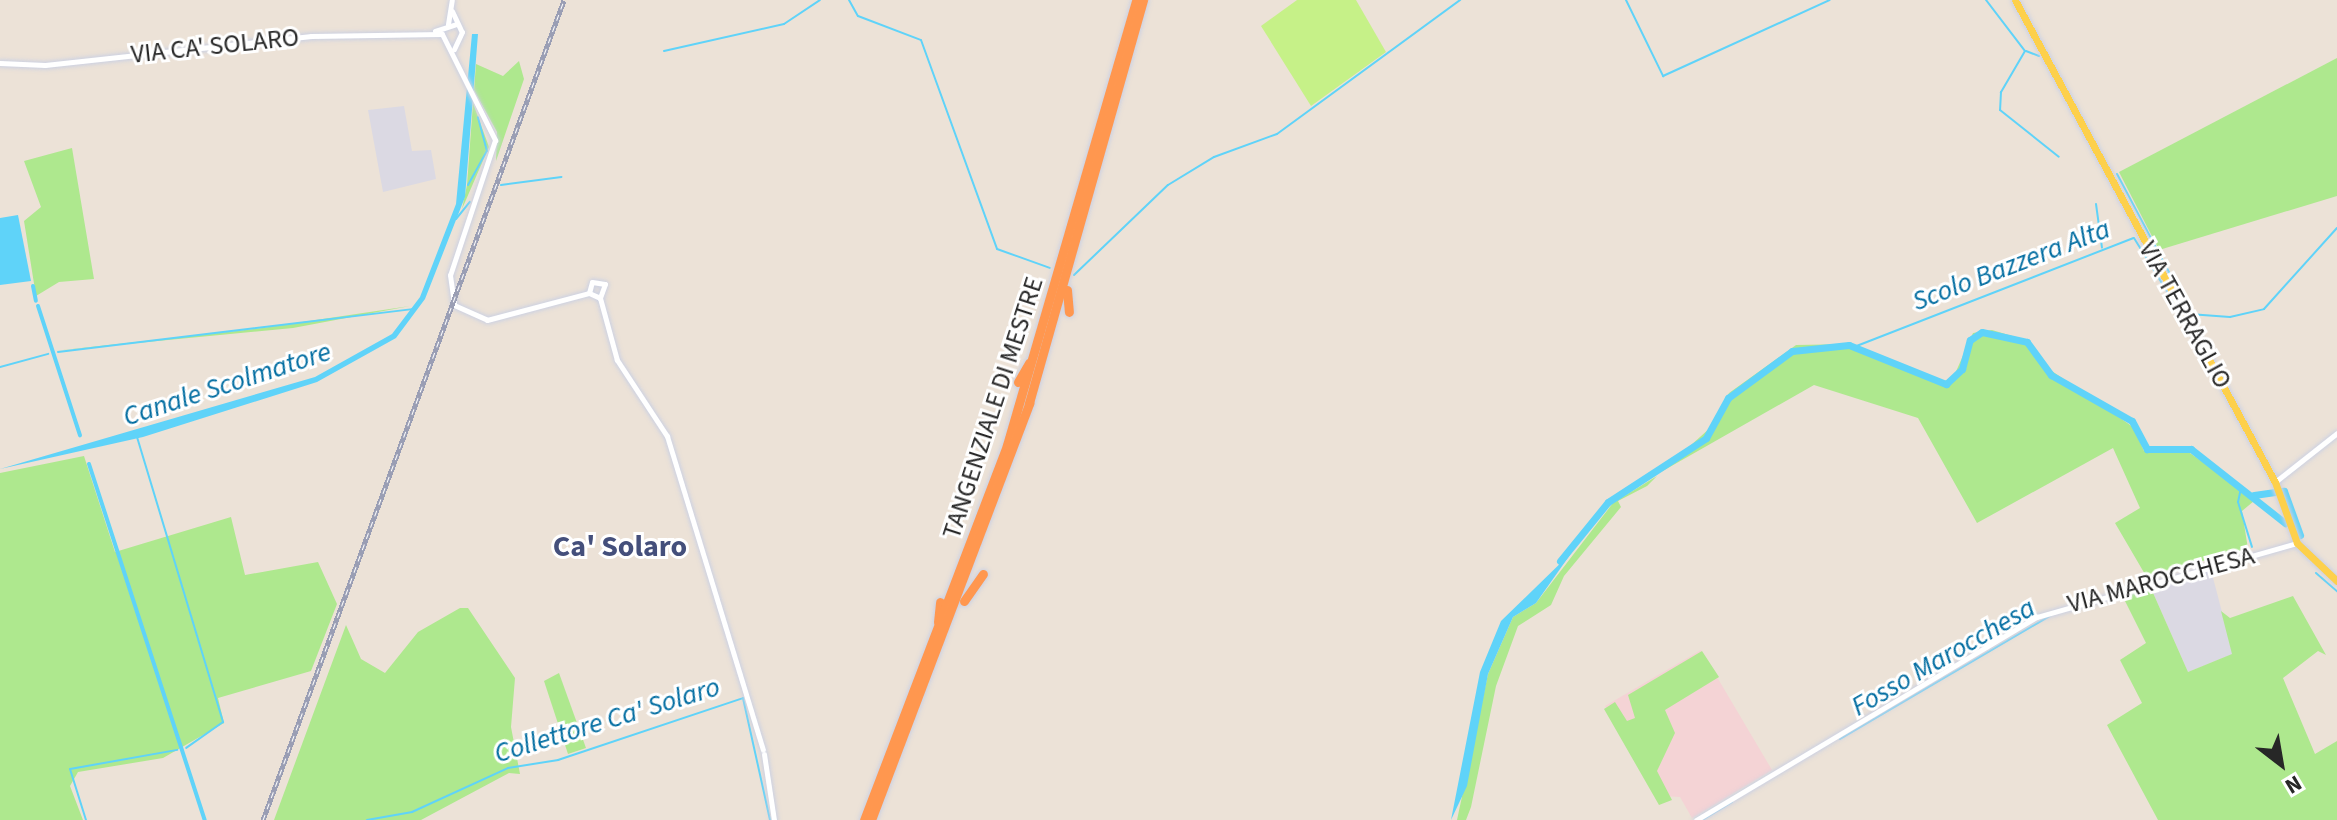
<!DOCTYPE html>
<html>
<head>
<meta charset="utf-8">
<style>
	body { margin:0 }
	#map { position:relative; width:2337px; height:820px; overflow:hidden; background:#ece2d7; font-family:"Source Sans 3",sans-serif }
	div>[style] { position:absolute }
	.industrial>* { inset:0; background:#dbd9e3 }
	.medical>* { inset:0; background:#f4d3d5 }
	.green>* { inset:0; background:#aee88e }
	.pitch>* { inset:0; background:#c6f188 }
	.water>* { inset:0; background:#5fd3f9 }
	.stream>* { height:2px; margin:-1px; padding:0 1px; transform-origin:1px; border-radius:1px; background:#5fd3f9 }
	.canal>* { height:4px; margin:-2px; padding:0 2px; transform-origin:2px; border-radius:2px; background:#5fd3f9 }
	.river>* { height:7px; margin:-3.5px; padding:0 3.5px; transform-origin:3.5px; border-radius:3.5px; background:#5fd3f9 }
	.roads { filter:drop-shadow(0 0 2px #ccd1e2) drop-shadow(0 0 2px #ccd1e2) }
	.minor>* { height:5px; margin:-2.5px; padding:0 2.5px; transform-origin:2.5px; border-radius:2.5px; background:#fff }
	.major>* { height:7px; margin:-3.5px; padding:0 3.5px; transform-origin:3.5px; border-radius:3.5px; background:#fdd04b }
	.highway>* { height:9px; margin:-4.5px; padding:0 4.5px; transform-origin:4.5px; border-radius:4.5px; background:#ff974f }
	.rail>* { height:5px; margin-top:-2.5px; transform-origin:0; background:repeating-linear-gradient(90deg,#fff 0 6px,#9a9eb4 0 12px); box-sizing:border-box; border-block:2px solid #9a9eb4 }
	span { translate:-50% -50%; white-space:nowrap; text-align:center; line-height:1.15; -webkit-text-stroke:6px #fff; paint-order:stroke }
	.street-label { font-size:26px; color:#272727 }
	.water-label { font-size:28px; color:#026da1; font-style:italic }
	.quarter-label { font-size:30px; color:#444f7b; font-weight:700 }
	.north { position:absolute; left:2241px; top:724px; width:80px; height:80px; -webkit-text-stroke:6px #fff; paint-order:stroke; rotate:149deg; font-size:22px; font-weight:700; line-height:32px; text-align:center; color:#272727 }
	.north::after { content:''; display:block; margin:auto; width:28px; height:36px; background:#272727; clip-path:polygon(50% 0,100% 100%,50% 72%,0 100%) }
</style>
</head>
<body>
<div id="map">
	<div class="industrial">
		<i style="clip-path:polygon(404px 106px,412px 151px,431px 150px,436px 179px,383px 192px,368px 110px)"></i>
		<i style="clip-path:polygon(2211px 570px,2233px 654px,2188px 672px,2150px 586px)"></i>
	</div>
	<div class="medical">
		<i style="clip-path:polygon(1701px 650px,1772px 770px,1692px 818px,1680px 797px,1661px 796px,1605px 706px)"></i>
	</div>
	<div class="green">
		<i style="clip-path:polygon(2337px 58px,2337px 196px,2159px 250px,2119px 172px)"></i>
		<i style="clip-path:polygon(519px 61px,524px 79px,496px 161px,497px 132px,474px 90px,476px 64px,503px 76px)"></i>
		<i style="clip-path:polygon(473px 103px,489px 147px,462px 209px,467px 185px)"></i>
		<i style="clip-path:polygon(72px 148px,94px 279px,59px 282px,36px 296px,24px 221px,41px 207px,24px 161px)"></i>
		<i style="clip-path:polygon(410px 306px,293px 328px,54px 351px,262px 328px)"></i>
		<i style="clip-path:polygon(1992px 330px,2029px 341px,2049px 369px,2133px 427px,2144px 451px,2187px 451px,2253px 497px,2283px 525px,2254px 501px,2242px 511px,2248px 549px,2146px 576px,2115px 523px,2140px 508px,2113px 448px,1977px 523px,1918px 418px,1814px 385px,1661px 472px,1710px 428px,1729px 393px,1796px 345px,1851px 344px,1943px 382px,1954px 376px,1973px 333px)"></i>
		<i style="clip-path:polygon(84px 456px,115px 552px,231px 517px,245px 575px,318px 562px,337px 604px,311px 671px,218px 698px,224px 723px,163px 758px,78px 772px,70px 786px,83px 820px,0 820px,0 473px)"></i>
		<i style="clip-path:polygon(1657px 476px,1647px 486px,1618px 501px,1621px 507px,1564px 576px,1551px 605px,1518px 626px,1496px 686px,1471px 807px,1466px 820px,1457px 820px,1488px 674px,1513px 617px,1536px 603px,1613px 503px)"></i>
		<i style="clip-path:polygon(2150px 586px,2188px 672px,2232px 654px,2221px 611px,2230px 618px,2293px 596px,2326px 655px,2318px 651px,2283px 678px,2315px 754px,2337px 741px,2337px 820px,2158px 820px,2107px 725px,2142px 703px,2120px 660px,2146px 643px,2121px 593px)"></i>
		<i style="clip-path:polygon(460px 608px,468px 608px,515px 678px,511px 727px,520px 774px,509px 773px,421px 820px,274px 820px,346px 625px,361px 659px,385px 673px,418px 632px)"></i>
		<i style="clip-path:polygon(1702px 651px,1719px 677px,1665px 710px,1675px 733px,1657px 771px,1672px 800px,1659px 805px,1604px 709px,1615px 702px,1627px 721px,1635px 718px,1628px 695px)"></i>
		<i style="clip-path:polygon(559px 673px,586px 748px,568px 754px,544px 681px)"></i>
	</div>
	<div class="pitch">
		<i style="clip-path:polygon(1297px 0,1356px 0,1386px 52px,1311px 106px,1261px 26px)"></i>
	</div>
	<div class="water">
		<i style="clip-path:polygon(472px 34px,478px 34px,465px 197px,425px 299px,396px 338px,317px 382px,143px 437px,0 469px,315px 377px,392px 334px,420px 297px,456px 204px)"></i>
		<i style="clip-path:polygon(18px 215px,31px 281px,0 285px,0 218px)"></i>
		<i style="clip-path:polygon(1572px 552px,1536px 603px,1513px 617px,1488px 674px,1467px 786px,1451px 820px,1480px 672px,1501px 621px)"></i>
	</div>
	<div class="stream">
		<i style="left:849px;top:0;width:18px;rotate:61deg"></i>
		<i style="left:858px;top:16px;width:67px;rotate:20.9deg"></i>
		<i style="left:921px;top:40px;width:222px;rotate:70deg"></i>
		<i style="left:997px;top:249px;width:56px;rotate:19.7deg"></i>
		<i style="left:1626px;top:0;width:85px;rotate:64deg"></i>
		<i style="left:1663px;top:76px;width:183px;rotate:-24.5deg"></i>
		<i style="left:1986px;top:0;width:64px;rotate:52.6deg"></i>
		<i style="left:2025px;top:51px;width:48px;rotate:120.3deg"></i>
		<i style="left:2001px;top:92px;width:18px;rotate:93deg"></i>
		<i style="left:2000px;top:110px;width:75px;rotate:38.5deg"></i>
		<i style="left:664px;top:51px;width:123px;rotate:-12.7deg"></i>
		<i style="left:784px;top:24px;width:43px;rotate:-33.7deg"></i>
		<i style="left:2026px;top:51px;width:14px;rotate:21deg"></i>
		<i style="left:2117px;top:174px;width:156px;rotate:62.1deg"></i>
		<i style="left:468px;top:185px;width:39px;rotate:-61deg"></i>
		<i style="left:487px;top:151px;width:35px;rotate:-105deg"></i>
		<i style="left:501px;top:185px;width:61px;rotate:-7.6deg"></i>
		<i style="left:2096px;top:204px;width:44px;rotate:82.2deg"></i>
		<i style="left:456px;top:219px;width:22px;rotate:-51deg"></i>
		<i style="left:1074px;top:275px;width:130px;rotate:-43.8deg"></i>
		<i style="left:1168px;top:185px;width:54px;rotate:-31.3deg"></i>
		<i style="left:1214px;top:157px;width:67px;rotate:-20.1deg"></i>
		<i style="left:1277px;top:134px;width:227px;rotate:-36.2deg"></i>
		<i style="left:2189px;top:314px;width:41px;rotate:4.2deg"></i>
		<i style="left:2230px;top:317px;width:35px;rotate:-13deg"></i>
		<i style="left:2264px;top:309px;width:109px;rotate:-48deg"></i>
		<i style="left:1854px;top:347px;width:300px;rotate:-21.3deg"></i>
		<i style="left:2134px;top:238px;width:93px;rotate:58.2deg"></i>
		<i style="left:58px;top:352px;width:359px;rotate:-6.9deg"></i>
		<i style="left:0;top:367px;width:50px;rotate:-15.2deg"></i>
		<i style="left:137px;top:437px;width:298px;rotate:73.2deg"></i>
		<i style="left:223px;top:722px;width:45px;rotate:144.9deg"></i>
		<i style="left:2241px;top:488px;width:14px;rotate:102deg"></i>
		<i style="left:2238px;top:502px;width:47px;rotate:72.7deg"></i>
		<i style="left:2316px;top:573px;width:28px;rotate:41deg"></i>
		<i style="left:1840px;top:739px;width:243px;rotate:-30.4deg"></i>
		<i style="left:86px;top:820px;width:53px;rotate:-107.4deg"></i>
		<i style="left:70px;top:769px;width:109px;rotate:-10.1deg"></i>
		<i style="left:367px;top:820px;width:46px;rotate:-10.1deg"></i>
		<i style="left:412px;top:812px;width:106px;rotate:-24.6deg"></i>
		<i style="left:508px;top:768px;width:51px;rotate:-9.1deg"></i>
		<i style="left:558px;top:760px;width:195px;rotate:-18.5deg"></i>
		<i style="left:743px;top:698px;width:125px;rotate:77.5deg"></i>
		<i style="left:1702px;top:820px;width:35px;rotate:-31deg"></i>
	</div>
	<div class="canal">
		<i style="left:33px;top:286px;width:15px;rotate:79deg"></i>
		<i style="left:38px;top:306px;width:136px;rotate:72deg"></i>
		<i style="left:89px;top:464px;width:374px;rotate:72deg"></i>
	</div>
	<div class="river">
		<i style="left:2254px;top:495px;width:30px;rotate:-8deg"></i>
		<i style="left:2284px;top:491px;width:47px;rotate:70deg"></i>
		<i style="left:1560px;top:561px;width:76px;rotate:-50.9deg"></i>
		<i style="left:1608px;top:502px;width:117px;rotate:-33.1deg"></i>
		<i style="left:1706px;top:438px;width:46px;rotate:-61.2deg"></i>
		<i style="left:1728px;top:398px;width:79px;rotate:-36.3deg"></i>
		<i style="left:1792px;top:351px;width:57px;rotate:-6deg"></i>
		<i style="left:1849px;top:345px;width:105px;rotate:21.9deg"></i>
		<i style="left:1946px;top:384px;width:22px;rotate:-43deg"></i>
		<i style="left:1962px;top:369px;width:30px;rotate:-75deg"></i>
		<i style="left:1970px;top:340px;width:14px;rotate:-34deg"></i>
		<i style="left:1982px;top:332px;width:46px;rotate:12.5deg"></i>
		<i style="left:2027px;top:342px;width:41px;rotate:54deg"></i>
		<i style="left:2051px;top:375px;width:93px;rotate:29.6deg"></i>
		<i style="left:2132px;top:421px;width:32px;rotate:62deg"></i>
		<i style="left:2147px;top:449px;width:44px"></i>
		<i style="left:2191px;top:449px;width:120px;rotate:38.2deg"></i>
	</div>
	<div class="roads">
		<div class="minor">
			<i style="left:452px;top:11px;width:23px;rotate:65deg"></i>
			<i style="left:462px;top:32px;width:19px;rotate:115deg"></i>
			<i style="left:448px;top:24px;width:24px;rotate:-81deg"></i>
			<i style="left:435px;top:31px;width:23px;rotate:-18deg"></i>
			<i style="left:0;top:63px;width:45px;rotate:2.5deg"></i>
			<i style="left:45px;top:65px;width:268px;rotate:-6.2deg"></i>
			<i style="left:311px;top:36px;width:131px;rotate:-0.9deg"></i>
			<i style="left:442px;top:34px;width:119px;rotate:63.4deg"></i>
			<i style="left:495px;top:140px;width:142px;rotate:108.4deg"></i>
			<i style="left:450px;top:275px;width:30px;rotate:82deg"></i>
			<i style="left:454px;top:305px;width:36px;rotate:24deg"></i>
			<i style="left:487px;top:320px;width:106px;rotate:-14.8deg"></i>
			<i style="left:589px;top:293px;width:12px;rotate:24deg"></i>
			<i style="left:589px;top:293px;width:11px;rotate:-75deg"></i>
			<i style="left:592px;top:282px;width:13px;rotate:9deg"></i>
			<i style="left:605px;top:284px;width:15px;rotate:110deg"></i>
			<i style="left:600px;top:298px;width:64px;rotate:74.7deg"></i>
			<i style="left:617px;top:360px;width:91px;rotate:56.7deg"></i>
			<i style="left:667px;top:436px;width:328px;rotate:73deg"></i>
			<i style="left:2275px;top:482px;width:79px;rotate:-38.3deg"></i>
			<i style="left:764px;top:754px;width:67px;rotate:81.4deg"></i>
			<i style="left:1696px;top:820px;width:397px;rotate:-30.8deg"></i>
			<i style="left:2037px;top:617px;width:270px;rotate:-15.9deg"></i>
		</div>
		<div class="major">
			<i style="left:2015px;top:0;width:548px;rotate:61.66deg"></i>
			<i style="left:2275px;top:482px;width:65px;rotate:70.2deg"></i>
			<i style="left:2297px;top:543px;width:55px;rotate:43.5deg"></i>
		</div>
		<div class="highway">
			<i style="left:1067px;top:290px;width:22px;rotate:85deg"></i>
			<i style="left:1018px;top:382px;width:22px;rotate:-60deg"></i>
			<i style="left:964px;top:601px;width:33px;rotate:-55deg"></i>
			<i style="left:938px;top:622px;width:20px;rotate:-84deg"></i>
			<i style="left:864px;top:820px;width:401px;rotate:-69.1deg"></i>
			<i style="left:1007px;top:445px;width:463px;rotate:-73.8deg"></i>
			<i style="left:871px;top:820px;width:446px;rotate:-69.2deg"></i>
			<i style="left:1029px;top:403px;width:419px;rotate:-74.2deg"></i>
		</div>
	</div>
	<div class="rail">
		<i style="left:263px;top:820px;width:873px;rotate:-69.84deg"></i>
	</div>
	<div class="street-label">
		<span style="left:215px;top:46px;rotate:-6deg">VIA CA' SOLARO</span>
		<span style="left:2185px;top:315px;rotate:61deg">VIA TERRAGLIO</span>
		<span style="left:993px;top:408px;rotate:-72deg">TANGENZIALE DI MESTRE</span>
		<span style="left:2161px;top:580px;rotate:-15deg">VIA MAROCCHESA</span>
	</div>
	<div class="water-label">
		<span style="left:2011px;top:265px;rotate:-21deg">Scolo Bazzera Alta</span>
		<span style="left:227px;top:384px;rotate:-18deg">Canale Scolmatore</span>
		<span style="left:1943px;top:657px;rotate:-30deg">Fosso Marocchesa</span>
		<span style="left:607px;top:720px;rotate:-17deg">Collettore Ca' Solaro</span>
	</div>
	<div class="quarter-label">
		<span style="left:620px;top:547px">Ca' Solaro</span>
	</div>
	<div class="north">N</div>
</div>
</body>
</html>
